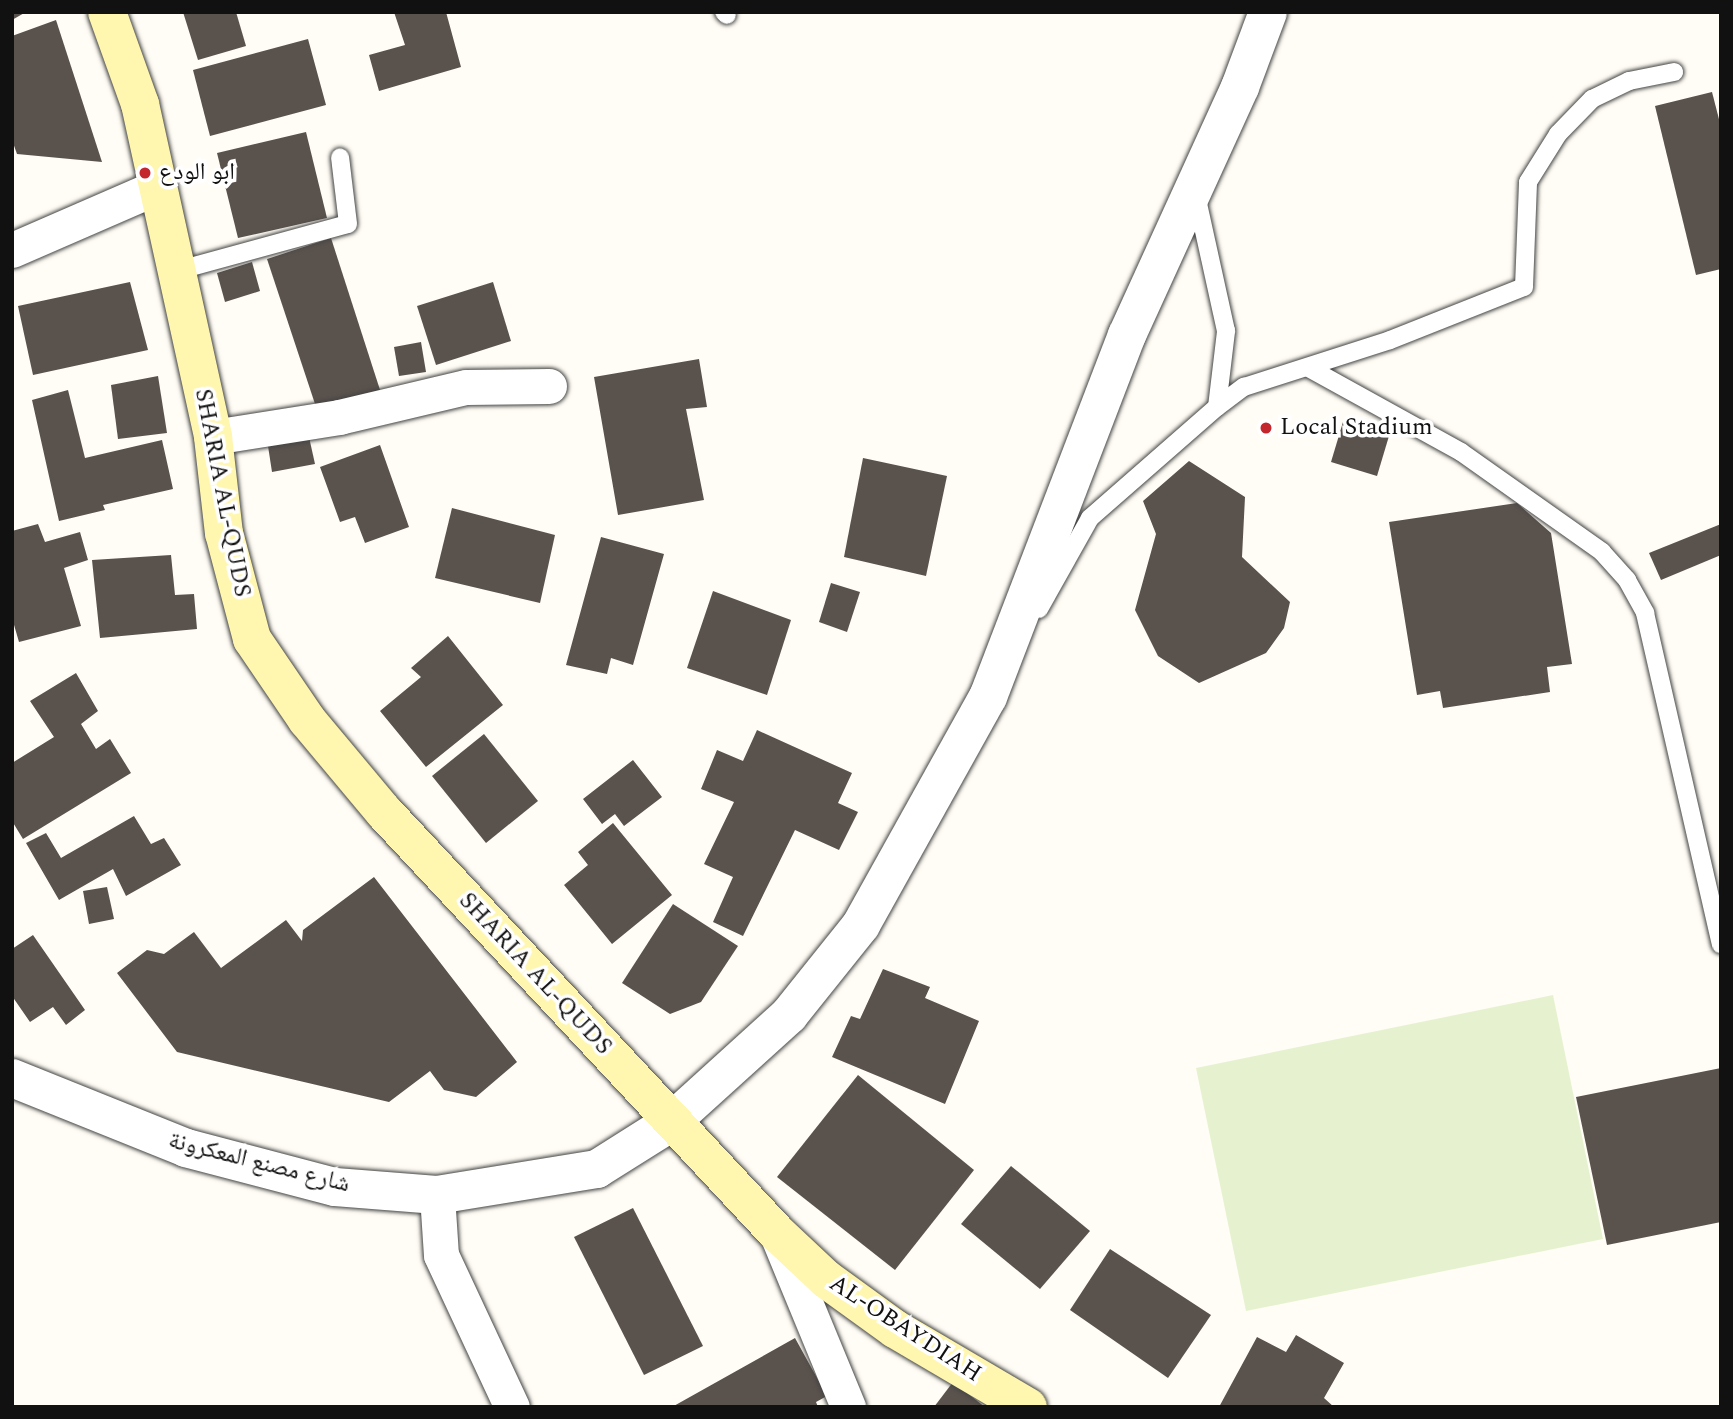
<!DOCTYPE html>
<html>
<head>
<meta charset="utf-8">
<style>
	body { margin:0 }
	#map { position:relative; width:1733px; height:1419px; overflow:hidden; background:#fffdf5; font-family:Spectral,"Noto Naskh Arabic",serif }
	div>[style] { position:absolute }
	.pitch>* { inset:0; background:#e6f2cf }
	.building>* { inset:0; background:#5a524d }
	.roads { filter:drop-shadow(0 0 2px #444) drop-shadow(0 0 2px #444) }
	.service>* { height:18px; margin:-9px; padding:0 9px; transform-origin:9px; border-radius:9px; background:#fff }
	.minor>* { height:35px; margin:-17.5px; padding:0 17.5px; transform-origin:17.5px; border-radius:17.5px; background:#fff }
	.tertiary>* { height:38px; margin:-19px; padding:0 19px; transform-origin:19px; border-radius:19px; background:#fff }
	.secondary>* { height:38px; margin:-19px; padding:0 19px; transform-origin:19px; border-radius:19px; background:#fff6b0 }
	.dots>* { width:19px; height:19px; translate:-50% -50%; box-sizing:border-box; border:4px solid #fff; border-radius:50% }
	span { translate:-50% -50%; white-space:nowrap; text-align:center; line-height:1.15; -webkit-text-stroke:7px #fff; paint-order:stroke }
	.poi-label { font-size:24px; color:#111 }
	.left { translate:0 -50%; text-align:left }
	.street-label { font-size:24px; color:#111 }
	.frame { position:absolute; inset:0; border:14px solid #111; pointer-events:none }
</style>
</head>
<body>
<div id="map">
	<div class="pitch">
		<i style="clip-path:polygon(1553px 995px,1603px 1239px,1246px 1311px,1196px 1068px)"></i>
	</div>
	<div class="building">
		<i style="clip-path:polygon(12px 12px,26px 12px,12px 20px)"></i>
		<i style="clip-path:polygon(183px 12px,236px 12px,246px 46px,198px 60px)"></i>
		<i style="clip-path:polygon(394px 12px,446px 12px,461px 67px,379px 91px,369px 55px,405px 45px)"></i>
		<i style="clip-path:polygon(56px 20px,102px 162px,17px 154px,12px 140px,12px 36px)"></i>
		<i style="clip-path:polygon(308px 39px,326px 105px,210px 136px,193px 70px)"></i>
		<i style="clip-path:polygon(1712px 92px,1721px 127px,1721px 269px,1696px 275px,1655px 106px)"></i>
		<i style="clip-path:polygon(306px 132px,327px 218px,238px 238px,217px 153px)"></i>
		<i style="clip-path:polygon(331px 238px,381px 393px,318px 413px,267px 259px)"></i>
		<i style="clip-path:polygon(252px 262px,260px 291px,225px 302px,217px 273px)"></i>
		<i style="clip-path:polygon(130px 282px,148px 350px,33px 375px,18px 306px)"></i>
		<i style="clip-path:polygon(493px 282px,511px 341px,436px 365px,417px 306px)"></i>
		<i style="clip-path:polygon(421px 342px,426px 372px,399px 376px,394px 347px)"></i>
		<i style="clip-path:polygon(699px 359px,707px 407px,686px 409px,704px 500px,618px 515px,594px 377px)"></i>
		<i style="clip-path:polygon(158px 376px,167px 433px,118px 439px,111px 385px)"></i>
		<i style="clip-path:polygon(68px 390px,85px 458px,162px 440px,173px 489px,103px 505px,105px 510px,59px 521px,32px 400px)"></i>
		<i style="clip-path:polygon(1343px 422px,1389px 436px,1377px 476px,1331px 462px)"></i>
		<i style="clip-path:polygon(309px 437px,315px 464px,272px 472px,268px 446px)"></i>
		<i style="clip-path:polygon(380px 445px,409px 527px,365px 543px,355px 517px,340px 522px,320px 467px)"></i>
		<i style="clip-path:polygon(863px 458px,947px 476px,926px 576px,844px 557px)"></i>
		<i style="clip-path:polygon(1189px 461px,1245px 497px,1242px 557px,1290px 602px,1284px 628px,1266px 653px,1199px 683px,1158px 656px,1135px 610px,1156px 534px,1143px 501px)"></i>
		<i style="clip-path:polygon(1517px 503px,1551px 533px,1572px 664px,1547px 667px,1550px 692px,1443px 708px,1440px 691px,1417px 695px,1389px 522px)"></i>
		<i style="clip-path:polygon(452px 508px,555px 535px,540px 603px,435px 578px)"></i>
		<i style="clip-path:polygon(38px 524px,45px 542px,80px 532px,88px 560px,64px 568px,81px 626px,19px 642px,12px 618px,12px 531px)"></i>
		<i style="clip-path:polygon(1721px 524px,1721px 555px,1661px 580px,1649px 553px)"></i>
		<i style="clip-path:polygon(601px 537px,664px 554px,633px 665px,611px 658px,607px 674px,566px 665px)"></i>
		<i style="clip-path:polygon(171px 555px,175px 595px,194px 594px,197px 629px,100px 638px,92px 560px)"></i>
		<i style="clip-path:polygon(831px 583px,860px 592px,847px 632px,819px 622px)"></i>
		<i style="clip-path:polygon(713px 591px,791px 620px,767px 695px,687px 668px)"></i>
		<i style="clip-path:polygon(448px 636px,503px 705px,426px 767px,380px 711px,421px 677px,411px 668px)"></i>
		<i style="clip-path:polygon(76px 673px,98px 711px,81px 724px,96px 749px,110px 739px,131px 773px,23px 839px,12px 821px,12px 763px,54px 737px,30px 701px)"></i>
		<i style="clip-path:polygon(757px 730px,852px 773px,838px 803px,858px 812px,839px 850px,795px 830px,743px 936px,713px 922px,733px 877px,704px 864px,734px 802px,701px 789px,717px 750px,743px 761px)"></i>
		<i style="clip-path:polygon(484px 734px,538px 801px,486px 843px,432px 776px)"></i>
		<i style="clip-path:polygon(633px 760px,662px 797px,624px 826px,615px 814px,602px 824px,583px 799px)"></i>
		<i style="clip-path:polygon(134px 816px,151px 844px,164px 838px,181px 865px,126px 896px,113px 869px,59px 900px,26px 843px,46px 833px,61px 858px)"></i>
		<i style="clip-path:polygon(613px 823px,672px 895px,612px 944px,564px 885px,588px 865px,578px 852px)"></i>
		<i style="clip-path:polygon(374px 877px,517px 1062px,476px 1097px,444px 1090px,430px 1071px,389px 1102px,177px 1052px,117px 973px,147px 950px,164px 954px,194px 932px,221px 968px,286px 920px,302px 941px,303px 930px)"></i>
		<i style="clip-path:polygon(107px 887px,114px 919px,89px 924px,83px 891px)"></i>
		<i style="clip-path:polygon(673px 904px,738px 946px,701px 1002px,670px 1014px,622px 983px)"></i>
		<i style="clip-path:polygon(33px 935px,85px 1010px,66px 1025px,53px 1007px,30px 1022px,12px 996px,12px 949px)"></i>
		<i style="clip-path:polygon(883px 969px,930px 987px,925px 998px,979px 1021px,945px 1104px,832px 1057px,851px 1016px,860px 1019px)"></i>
		<i style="clip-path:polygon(1721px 1068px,1721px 1222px,1607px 1245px,1576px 1097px)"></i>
		<i style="clip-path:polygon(858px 1075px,974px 1170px,895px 1270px,777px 1177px)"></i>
		<i style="clip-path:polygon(1011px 1166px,1090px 1231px,1040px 1289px,961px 1224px)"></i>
		<i style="clip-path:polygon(633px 1208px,703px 1346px,644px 1375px,574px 1237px)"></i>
		<i style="clip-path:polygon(1110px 1249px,1211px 1315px,1168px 1378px,1070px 1310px)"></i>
		<i style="clip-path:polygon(1296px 1335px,1344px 1363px,1324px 1398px,1334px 1407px,1219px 1407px,1257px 1337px,1286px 1352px)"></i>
		<i style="clip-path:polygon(795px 1338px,827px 1396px,816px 1402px,818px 1407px,672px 1407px)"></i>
		<i style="clip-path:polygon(953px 1382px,985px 1407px,934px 1407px)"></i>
	</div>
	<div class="roads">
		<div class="service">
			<i style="left:724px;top:12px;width:4px;rotate:45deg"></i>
			<i style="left:176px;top:271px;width:178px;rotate:-15.3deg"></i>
			<i style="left:348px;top:224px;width:67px;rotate:-96.8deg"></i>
			<i style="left:1309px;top:368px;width:174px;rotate:28.9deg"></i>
			<i style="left:1461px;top:452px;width:173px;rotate:35.3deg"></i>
			<i style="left:1602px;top:552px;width:38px;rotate:48deg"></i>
			<i style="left:1627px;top:580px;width:38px;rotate:61deg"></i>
			<i style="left:1645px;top:613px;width:340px;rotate:77.1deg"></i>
			<i style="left:1217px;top:407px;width:34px;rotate:-37deg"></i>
			<i style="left:1244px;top:387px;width:153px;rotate:-17.8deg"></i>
			<i style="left:1390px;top:340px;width:144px;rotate:-21.6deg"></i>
			<i style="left:1524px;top:287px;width:105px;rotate:-87.8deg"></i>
			<i style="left:1528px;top:182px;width:57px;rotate:-58deg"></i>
			<i style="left:1558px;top:134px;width:49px;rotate:-45.8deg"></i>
			<i style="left:1592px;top:99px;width:41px;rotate:-25.9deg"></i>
			<i style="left:1629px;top:81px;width:46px;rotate:-11.3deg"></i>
			<i style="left:1039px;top:609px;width:104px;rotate:-60.7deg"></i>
			<i style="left:1090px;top:518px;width:169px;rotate:-41.2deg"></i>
			<i style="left:1217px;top:407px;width:77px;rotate:-83.2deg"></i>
			<i style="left:1226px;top:331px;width:140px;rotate:-102.4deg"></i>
		</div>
		<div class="minor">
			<i style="left:12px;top:250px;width:158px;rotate:-23.5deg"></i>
			<i style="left:213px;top:437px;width:128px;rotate:-9deg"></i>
			<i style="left:339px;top:417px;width:130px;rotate:-13.3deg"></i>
			<i style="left:466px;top:387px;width:83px;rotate:-0.7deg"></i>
			<i style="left:437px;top:1195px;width:60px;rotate:86.2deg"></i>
			<i style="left:441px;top:1255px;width:168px;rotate:65deg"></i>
			<i style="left:776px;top:1232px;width:189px;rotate:67.6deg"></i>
		</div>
		<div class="tertiary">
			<i style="left:12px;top:1078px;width:188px;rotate:21.9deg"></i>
			<i style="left:186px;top:1148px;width:154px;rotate:14.7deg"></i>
			<i style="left:335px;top:1187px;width:102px;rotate:4.5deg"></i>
			<i style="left:437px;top:1195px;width:162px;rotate:-9.2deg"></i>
			<i style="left:597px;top:1169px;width:86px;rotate:-32.2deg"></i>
			<i style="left:670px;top:1123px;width:161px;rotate:-42.2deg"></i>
			<i style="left:789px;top:1015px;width:115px;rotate:-51.3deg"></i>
			<i style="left:861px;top:925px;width:261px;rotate:-60.9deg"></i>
			<i style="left:988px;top:697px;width:388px;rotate:-69deg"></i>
			<i style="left:1127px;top:335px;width:273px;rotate:-65.5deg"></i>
			<i style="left:1240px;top:87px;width:80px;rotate:-69.5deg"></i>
		</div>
		<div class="secondary">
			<i style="left:107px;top:12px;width:98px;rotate:70.3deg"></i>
			<i style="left:140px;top:104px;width:341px;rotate:77.6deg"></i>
			<i style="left:213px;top:437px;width:97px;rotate:83.5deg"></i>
			<i style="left:224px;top:533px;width:110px;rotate:75.2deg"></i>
			<i style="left:252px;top:639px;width:98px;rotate:55.8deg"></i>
			<i style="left:307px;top:720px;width:120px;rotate:50.1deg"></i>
			<i style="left:384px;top:812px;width:575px;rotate:46.97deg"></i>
			<i style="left:776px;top:1232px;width:69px;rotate:43.2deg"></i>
			<i style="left:826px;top:1279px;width:85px;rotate:35.9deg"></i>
			<i style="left:895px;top:1329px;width:154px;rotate:30.4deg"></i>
		</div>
	</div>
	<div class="dots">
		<i style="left:145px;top:173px;background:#c4262e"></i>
		<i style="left:1266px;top:428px;background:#c4262e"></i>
	</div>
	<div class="poi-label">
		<span class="left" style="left:159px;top:173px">ابو الودع</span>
		<span class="left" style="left:1280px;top:428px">Local Stadium</span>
	</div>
	<div class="street-label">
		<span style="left:222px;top:493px;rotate:79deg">SHARIA AL-QUDS</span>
		<span style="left:535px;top:974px;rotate:47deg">SHARIA AL-QUDS</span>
		<span style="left:259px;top:1163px;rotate:14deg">شارع مصنع المعكرونة</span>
		<span style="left:905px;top:1329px;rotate:33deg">AL-OBAYDIAH</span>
	</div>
	<div class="frame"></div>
</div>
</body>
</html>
